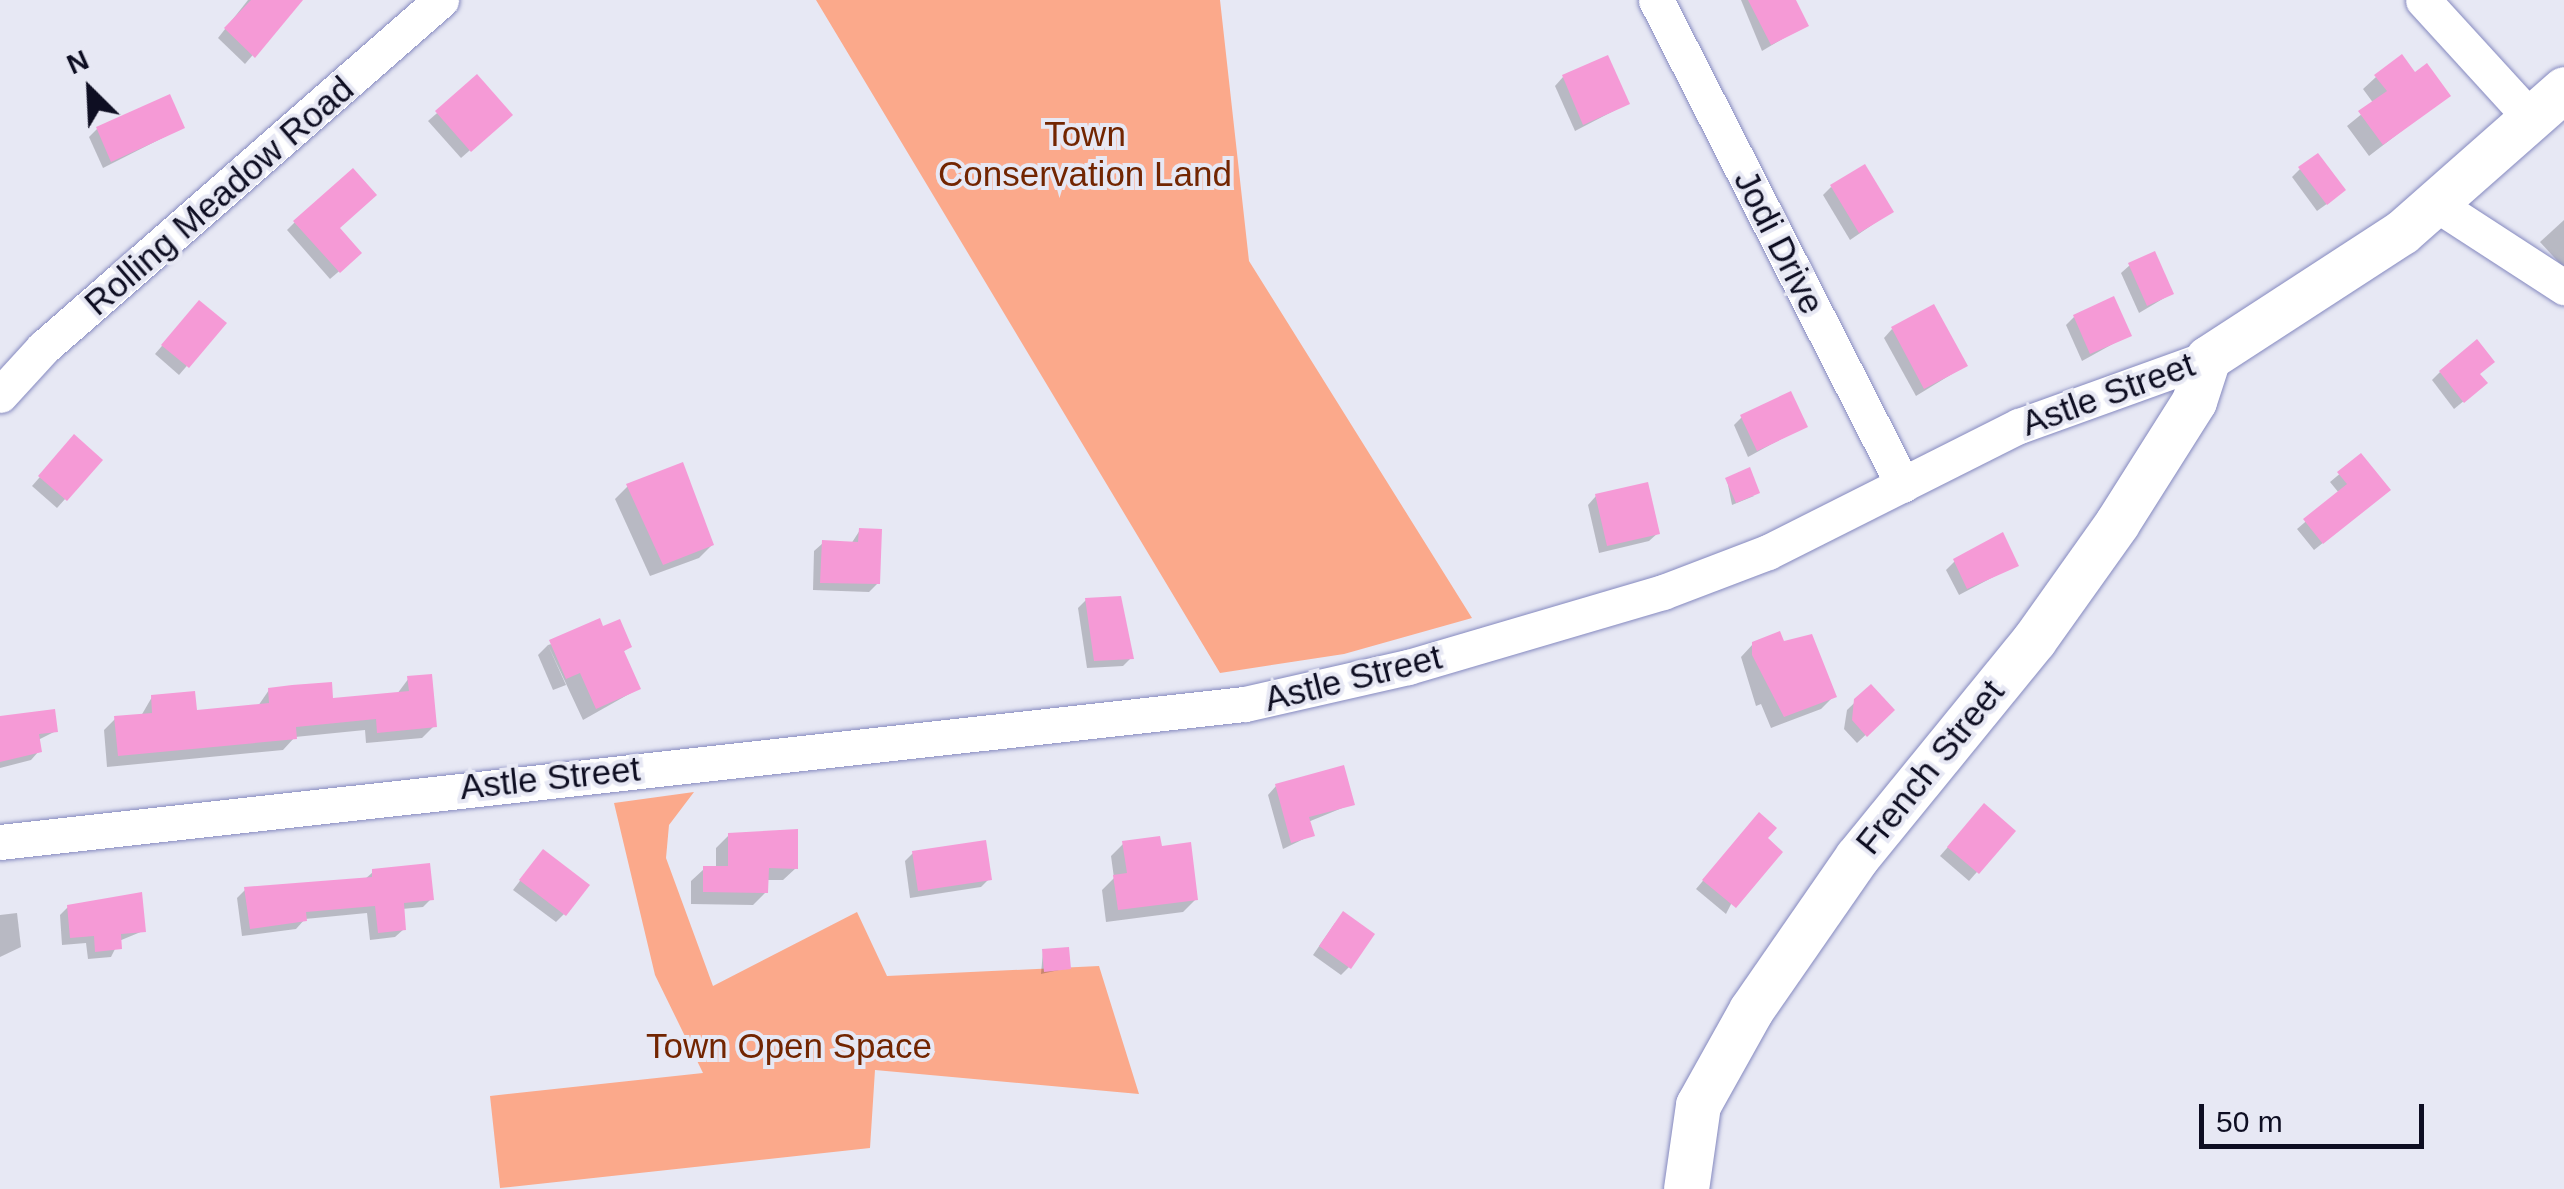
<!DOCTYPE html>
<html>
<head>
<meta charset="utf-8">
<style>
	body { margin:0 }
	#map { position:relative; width:2564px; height:1189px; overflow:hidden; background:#e7e8f4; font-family:Arial,sans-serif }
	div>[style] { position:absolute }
	.green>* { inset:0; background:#fba98b }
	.shadow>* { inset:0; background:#0003 }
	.building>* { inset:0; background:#f59ad6 }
	.roads { filter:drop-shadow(0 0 2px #8589bf) drop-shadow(0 0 2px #8589bf) }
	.minor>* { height:35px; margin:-17.5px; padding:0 17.5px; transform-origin:17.5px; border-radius:17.5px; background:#fff }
	.tertiary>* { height:45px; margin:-22.5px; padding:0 22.5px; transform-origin:22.5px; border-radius:22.5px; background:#fff }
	span { translate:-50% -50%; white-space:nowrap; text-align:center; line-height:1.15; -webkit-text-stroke:8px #e7e8f4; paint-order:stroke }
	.park-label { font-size:35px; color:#722501 }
	.street-label { font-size:35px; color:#0e0e22 }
	.north { position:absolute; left:40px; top:40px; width:100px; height:100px; -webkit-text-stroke:8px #e7e8f4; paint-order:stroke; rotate:336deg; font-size:28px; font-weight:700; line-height:40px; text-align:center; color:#0e0e22 }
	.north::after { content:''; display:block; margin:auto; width:35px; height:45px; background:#0e0e22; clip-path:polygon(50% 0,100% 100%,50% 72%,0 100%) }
	.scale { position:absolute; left:2199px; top:1104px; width:225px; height:45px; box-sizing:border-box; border:5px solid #0e0e22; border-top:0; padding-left:12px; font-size:30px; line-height:35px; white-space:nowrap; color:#0e0e22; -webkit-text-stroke:8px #e7e8f4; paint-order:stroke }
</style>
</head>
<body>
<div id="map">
	<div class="green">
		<i style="clip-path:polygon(816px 0,1220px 0,1249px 261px,1472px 618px,1344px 654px,1220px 673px)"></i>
		<i style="clip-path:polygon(694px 792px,669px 825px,666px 858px,713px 986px,857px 912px,887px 976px,1099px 966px,1139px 1094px,875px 1070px,870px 1148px,500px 1188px,490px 1096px,703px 1073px,655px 975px,614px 803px)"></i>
	</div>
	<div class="shadow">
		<i style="clip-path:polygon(248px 0,300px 0,245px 64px,218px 38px)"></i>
		<i style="clip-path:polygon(1741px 0,1793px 0,1806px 25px,1762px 51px)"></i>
		<i style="clip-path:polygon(2414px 75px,2447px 96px,2369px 156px,2347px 126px,2374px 104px,2363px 89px,2376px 77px)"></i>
		<i style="clip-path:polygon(1563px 77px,1627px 104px,1575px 131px,1555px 86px)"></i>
		<i style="clip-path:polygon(477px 78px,501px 123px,461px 158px,428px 121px)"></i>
		<i style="clip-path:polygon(182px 128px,103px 168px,89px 137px,97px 129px)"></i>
		<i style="clip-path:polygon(2300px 169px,2335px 198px,2317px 211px,2292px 177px)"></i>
		<i style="clip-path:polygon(1831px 187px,1891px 212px,1850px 240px,1823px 195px)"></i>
		<i style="clip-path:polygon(2564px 220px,2564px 268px,2540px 242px)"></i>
		<i style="clip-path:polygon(295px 222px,351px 261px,330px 279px,287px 230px)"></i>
		<i style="clip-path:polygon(2130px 265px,2171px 294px,2139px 313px,2121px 273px)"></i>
		<i style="clip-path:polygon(191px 312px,223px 324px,179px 375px,155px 354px)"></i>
		<i style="clip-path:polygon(2074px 317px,2129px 335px,2082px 361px,2066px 325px)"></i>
		<i style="clip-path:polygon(1892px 329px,1965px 366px,1916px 396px,1884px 338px)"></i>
		<i style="clip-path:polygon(2440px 372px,2476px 391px,2454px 409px,2432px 380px)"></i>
		<i style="clip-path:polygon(1742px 417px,1805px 426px,1748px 457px,1734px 425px)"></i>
		<i style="clip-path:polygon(67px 446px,100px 460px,57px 508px,32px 486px)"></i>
		<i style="clip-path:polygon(2361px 456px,2379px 498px,2314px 550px,2297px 529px,2339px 493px,2330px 482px)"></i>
		<i style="clip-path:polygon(1727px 480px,1754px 496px,1732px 505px)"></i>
		<i style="clip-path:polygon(628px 486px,712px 545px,699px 558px,650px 576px,615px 499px)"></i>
		<i style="clip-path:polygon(1596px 496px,1658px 533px,1649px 541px,1599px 553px,1588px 505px)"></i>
		<i style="clip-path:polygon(860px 530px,878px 583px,869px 592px,813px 590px,814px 551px,823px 543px,851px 544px)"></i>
		<i style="clip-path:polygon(1955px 561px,2016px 565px,1959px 595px,1946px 570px)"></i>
		<i style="clip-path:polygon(1086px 600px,1131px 658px,1123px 666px,1087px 668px,1078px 608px)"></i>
		<i style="clip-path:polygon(602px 630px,629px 647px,622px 653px,638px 689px,583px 720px,548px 645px)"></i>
		<i style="clip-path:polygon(1753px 644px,1782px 644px,1834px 696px,1821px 709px,1771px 728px,1761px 704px,1756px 706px,1741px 657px)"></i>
		<i style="clip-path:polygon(548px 645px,566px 685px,553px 690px,538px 655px)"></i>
		<i style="clip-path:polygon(409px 678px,434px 726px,422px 738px,366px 743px,365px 730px,295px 737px,283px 750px,107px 767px,104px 730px,116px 718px,141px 716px,152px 697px,195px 712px,258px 706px,269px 690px,331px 701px,397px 694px)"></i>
		<i style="clip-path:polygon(1871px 687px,1892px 710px,1857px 743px,1844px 729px,1847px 710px)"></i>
		<i style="clip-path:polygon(0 719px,56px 731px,38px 740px,39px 751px,31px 760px,0 768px)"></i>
		<i style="clip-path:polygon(1276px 786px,1352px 804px,1308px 822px,1312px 835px,1283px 849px,1268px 795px)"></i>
		<i style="clip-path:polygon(1976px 815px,2013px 831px,1969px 881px,1940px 856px)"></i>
		<i style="clip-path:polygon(1751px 824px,1764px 839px,1726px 914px,1696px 889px)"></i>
		<i style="clip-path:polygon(729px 835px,796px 868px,783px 880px,766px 880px,766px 892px,753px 905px,691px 904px,691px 881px,704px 869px,716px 869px,716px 848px)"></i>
		<i style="clip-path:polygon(1124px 843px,1160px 849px,1196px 899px,1183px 912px,1106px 922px,1102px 890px,1114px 878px,1111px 856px)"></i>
		<i style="clip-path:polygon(913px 853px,989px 879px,981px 887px,910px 898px,905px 861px)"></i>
		<i style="clip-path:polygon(535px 861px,564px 914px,556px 922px,513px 890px)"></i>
		<i style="clip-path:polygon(373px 872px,431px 899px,423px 907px,402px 909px,404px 929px,395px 937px,370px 940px,367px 913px,305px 919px,296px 929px,242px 936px,237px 898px,245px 890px,364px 880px)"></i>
		<i style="clip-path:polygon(68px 907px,143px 931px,119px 941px,111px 957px,88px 959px,86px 943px,62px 945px,60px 915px)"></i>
		<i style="clip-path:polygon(17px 913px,21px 947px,0 957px,0 915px)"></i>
		<i style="clip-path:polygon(1335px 923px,1349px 967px,1341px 975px,1313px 955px)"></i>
		<i style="clip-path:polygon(1043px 951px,1068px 968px,1041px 974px)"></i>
	</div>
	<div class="building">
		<i style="clip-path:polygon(251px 0,303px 0,255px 58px,224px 28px)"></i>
		<i style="clip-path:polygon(1748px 0,1796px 0,1809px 26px,1771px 45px)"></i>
		<i style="clip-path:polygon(2402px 54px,2415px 72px,2427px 63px,2451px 96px,2383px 145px,2358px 111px,2387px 91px,2374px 75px)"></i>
		<i style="clip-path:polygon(1608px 55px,1630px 104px,1583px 125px,1562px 75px)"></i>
		<i style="clip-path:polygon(477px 74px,513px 115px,471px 152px,435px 111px)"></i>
		<i style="clip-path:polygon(170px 94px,185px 128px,111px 162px,96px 127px)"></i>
		<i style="clip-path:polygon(2318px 153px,2346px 190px,2327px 205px,2298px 167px)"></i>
		<i style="clip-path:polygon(1865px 164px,1894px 212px,1859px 233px,1830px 185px)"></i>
		<i style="clip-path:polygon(353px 168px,377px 195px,340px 228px,362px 253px,340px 273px,293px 221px)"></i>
		<i style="clip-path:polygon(2155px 251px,2174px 294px,2147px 306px,2128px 263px)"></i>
		<i style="clip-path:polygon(2114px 296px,2132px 336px,2090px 354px,2073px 315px)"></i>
		<i style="clip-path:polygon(199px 300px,227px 323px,189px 368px,161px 345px)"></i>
		<i style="clip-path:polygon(1934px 304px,1968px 366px,1924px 389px,1891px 327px)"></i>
		<i style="clip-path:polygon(2477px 339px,2495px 362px,2480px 374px,2488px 383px,2464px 403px,2439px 371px)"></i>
		<i style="clip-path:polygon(1791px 391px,1808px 427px,1757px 451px,1740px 415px)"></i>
		<i style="clip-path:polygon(74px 434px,103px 460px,67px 501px,38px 476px)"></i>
		<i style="clip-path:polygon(2361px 453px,2391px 490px,2323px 544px,2303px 519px,2347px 484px,2337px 472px)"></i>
		<i style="clip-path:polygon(683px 462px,714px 545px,663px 565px,626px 484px)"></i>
		<i style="clip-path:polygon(1750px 467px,1760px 493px,1736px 503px,1725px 478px)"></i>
		<i style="clip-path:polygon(1648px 482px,1660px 534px,1607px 546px,1595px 494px)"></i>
		<i style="clip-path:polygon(859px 528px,882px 529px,880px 584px,820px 583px,822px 540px,858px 542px)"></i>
		<i style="clip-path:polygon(2003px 532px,2019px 566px,1967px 589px,1953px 559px)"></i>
		<i style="clip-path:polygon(1121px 596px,1134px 659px,1094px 661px,1085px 598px)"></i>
		<i style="clip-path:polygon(600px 618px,603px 626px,620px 619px,632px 647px,624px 651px,641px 689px,596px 709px,580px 673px,566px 679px,549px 640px)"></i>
		<i style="clip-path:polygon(1780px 631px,1784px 641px,1812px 634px,1837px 697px,1784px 717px,1752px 655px,1752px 642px)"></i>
		<i style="clip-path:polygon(432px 674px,437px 727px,377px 733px,376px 719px,296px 727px,297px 739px,118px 756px,114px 716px,152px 713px,151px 695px,195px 691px,197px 710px,269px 703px,268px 688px,292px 685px,332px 682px,333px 698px,409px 691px,407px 676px)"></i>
		<i style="clip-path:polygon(1871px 684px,1895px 710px,1867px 737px,1852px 720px,1854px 699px)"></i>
		<i style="clip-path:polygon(55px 709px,58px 732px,39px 734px,42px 752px,0 762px,0 716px)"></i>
		<i style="clip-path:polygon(1344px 765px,1355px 805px,1309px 817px,1315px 836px,1291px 843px,1275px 784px)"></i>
		<i style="clip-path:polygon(1984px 803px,2016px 831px,1979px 874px,1947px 847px)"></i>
		<i style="clip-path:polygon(1759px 812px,1777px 828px,1768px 838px,1783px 852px,1736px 908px,1702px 880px)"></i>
		<i style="clip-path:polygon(798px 829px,798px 869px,769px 868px,768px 893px,703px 892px,703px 866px,728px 866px,728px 833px)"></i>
		<i style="clip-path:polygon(1160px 836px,1162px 846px,1191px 842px,1198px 900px,1118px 910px,1113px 875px,1127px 873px,1122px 841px)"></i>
		<i style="clip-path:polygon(986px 840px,992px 880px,918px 891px,912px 851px)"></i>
		<i style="clip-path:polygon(543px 849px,590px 885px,566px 916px,519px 880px)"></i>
		<i style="clip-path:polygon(430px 863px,434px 900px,404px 903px,406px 930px,378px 933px,375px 906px,306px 912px,307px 921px,250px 929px,244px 887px,372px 877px,372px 869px)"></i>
		<i style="clip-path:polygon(142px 892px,146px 932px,121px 934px,122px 949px,95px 952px,94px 936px,70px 938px,67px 905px)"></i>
		<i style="clip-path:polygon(1343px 911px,1375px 934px,1351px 969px,1319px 946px)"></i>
		<i style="clip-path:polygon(1069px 947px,1071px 969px,1044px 972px,1042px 949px)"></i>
	</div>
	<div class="roads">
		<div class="minor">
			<i style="left:1656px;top:0;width:544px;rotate:63.01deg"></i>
			<i style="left:2423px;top:0;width:159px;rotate:47.6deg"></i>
			<i style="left:2436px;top:204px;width:153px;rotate:33deg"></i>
			<i style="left:0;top:395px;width:64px;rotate:-47.5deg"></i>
			<i style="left:43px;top:348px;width:529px;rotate:-41.17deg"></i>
			<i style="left:0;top:842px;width:1253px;rotate:-6.33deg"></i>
			<i style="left:1245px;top:704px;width:167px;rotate:-12.8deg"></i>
			<i style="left:1408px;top:667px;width:266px;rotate:-16.4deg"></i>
			<i style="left:1663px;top:592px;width:112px;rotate:-20.9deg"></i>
			<i style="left:1768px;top:552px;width:281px;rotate:-26.7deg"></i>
			<i style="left:2019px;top:426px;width:201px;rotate:-19.8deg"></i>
		</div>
		<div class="tertiary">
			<i style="left:1686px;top:1189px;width:85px;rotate:-81.9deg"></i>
			<i style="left:1698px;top:1105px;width:109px;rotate:-60.8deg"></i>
			<i style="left:1751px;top:1010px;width:186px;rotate:-55.3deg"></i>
			<i style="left:1857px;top:857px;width:280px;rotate:-50.8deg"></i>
			<i style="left:2034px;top:640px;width:143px;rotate:-54.6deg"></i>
			<i style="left:2117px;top:523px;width:144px;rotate:-57.7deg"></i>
			<i style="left:2194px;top:401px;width:45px;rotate:-72deg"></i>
			<i style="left:2208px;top:358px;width:231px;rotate:-33deg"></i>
			<i style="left:2402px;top:232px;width:216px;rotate:-41.4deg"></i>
		</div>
	</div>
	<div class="park-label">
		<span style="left:1085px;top:154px">Town<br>Conservation Land</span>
		<span style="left:789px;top:1046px">Town Open Space</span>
	</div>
	<div class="street-label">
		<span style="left:219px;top:196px;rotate:-41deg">Rolling Meadow Road</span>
		<span style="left:1779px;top:242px;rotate:63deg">Jodi Drive</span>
		<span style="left:2108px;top:394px;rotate:-20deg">Astle Street</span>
		<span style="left:1353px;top:678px;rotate:-14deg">Astle Street</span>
		<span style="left:1930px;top:767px;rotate:-51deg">French Street</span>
		<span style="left:550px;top:778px;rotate:-6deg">Astle Street</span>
	</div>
	<div class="north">N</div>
	<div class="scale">50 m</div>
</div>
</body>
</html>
